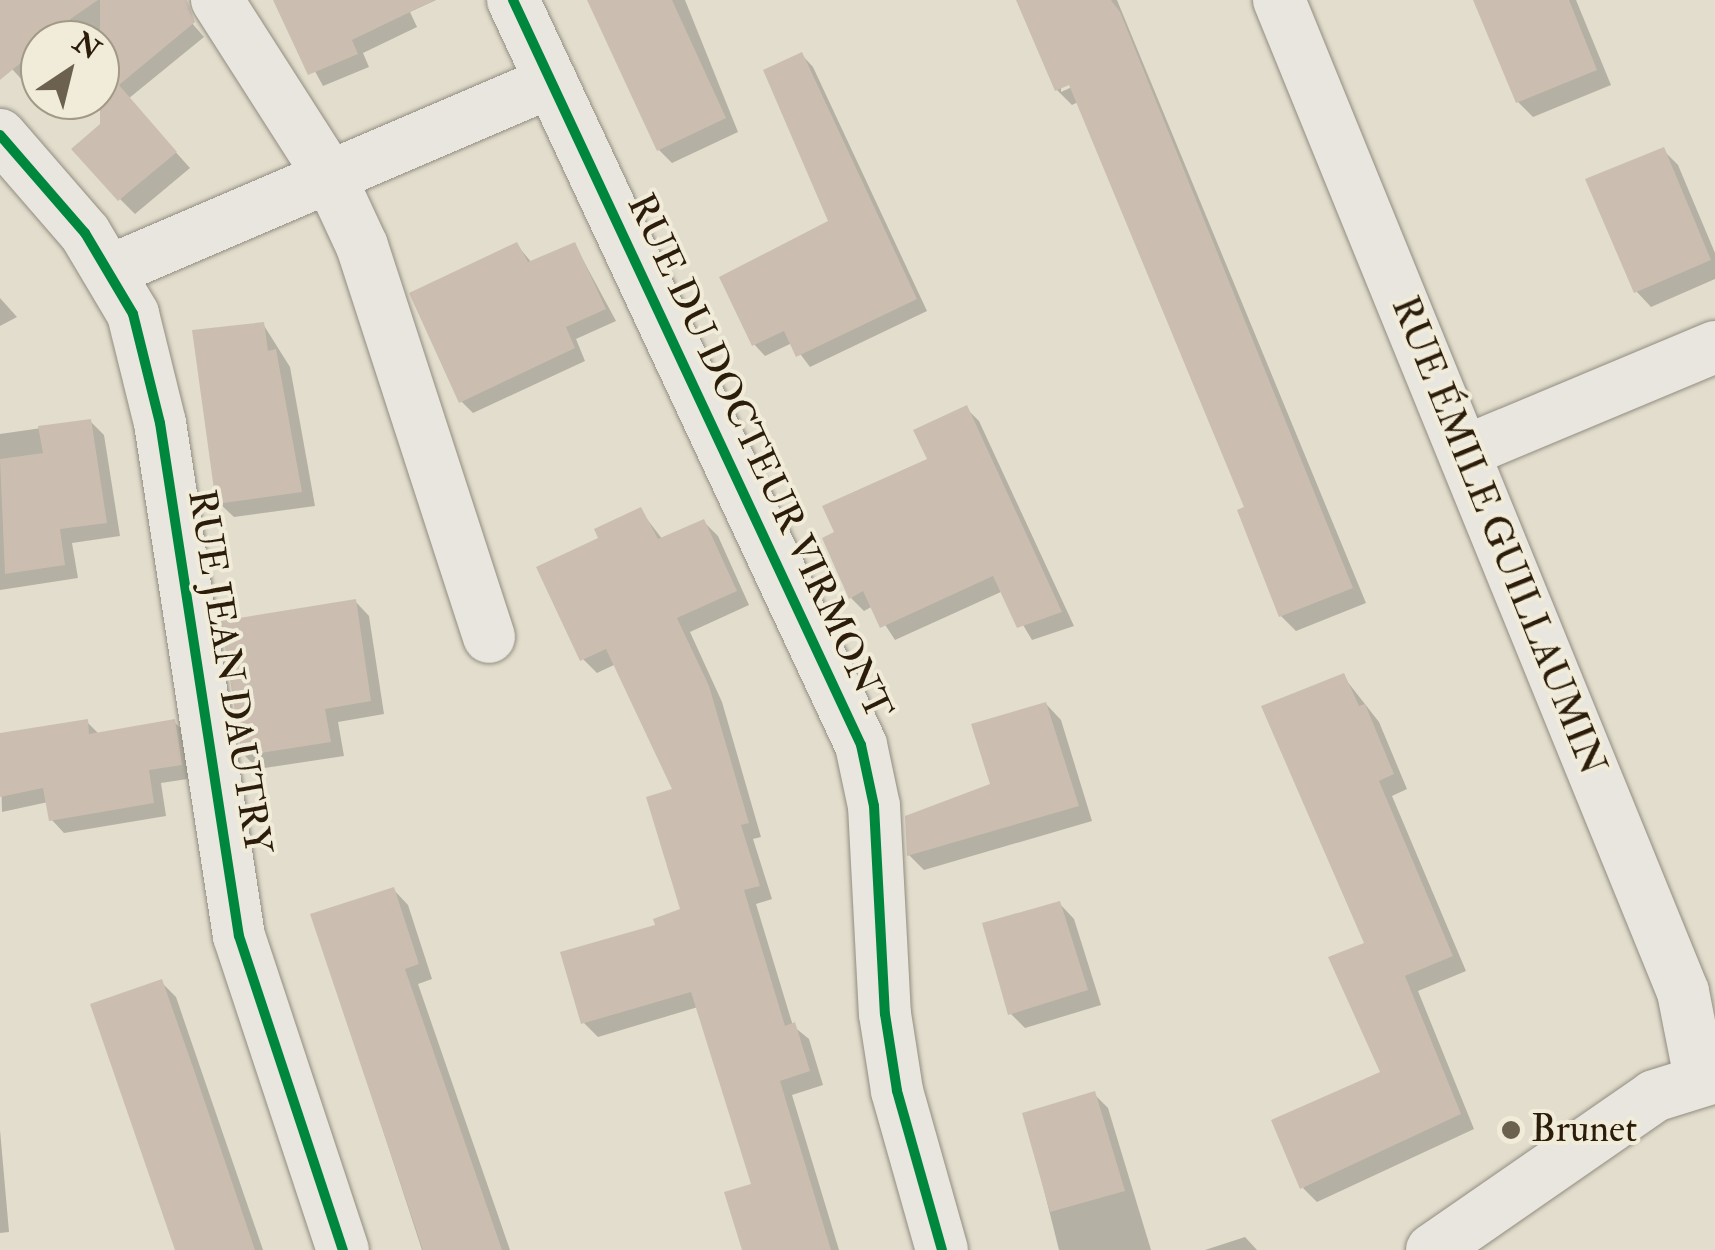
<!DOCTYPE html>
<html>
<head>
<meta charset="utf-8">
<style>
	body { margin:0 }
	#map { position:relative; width:1715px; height:1250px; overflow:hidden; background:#e2ddcc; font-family:"IM FELL Double Pica",serif }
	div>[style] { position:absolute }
	.shadow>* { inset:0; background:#0003 }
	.building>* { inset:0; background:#cbbeb0 }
	.roads { filter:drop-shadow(0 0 2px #928d81) drop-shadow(0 0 2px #928d81) }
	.street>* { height:52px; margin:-26px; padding:0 26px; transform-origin:26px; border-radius:26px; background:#e8e6de }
	.cycleway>* { height:10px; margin:-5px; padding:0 5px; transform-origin:5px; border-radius:5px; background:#00873e }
	.dots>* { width:28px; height:28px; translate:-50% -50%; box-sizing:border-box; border:5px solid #f1ecd9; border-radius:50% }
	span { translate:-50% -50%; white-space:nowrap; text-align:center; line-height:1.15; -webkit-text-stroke:8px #f1ecd9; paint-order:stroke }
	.street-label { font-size:38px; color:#2c1c0a }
	.poi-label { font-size:38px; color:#2c1c0a }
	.left { translate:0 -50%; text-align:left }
	.north { position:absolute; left:20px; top:20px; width:100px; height:100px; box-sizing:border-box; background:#f1ecd9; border:2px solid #a29986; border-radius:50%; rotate:35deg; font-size:28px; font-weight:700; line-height:40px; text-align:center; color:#2c1c0a }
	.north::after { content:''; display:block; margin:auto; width:35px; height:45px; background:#6c604e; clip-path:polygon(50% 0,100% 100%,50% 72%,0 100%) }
</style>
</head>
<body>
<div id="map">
	<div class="shadow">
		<i style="clip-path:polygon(0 0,172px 0,204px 37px,128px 99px,190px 168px,135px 214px,120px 199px,125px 107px,100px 80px,100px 40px,40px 40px,40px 69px,24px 82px,0 56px)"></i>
		<i style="clip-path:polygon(276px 0,436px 0,410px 12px,417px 27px,363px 53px,369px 67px,323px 86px)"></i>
		<i style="clip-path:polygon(589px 0,685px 0,738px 132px,672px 163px,659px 150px)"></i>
		<i style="clip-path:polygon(evenodd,1049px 0,1117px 0,1366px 603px,1296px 631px,1281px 616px,1247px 509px,1078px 102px,1072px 105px,1057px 90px,1049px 0,1081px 83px,1061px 92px,1061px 86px,1081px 83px)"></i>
		<i style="clip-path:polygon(1478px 0,1576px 0,1611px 85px,1533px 117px,1518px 102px)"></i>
		<i style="clip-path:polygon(802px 55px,813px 67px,927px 311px,810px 367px,792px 343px,765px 356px,754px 344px,831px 222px)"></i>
		<i style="clip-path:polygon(1663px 150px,1678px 165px,1715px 253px,1715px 279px,1651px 307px,1636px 291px)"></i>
		<i style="clip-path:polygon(517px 245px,532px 263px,575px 245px,616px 321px,576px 339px,585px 361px,473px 413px,461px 401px)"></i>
		<i style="clip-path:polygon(0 298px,17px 317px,0 326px)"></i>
		<i style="clip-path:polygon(263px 324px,290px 367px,315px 506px,234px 517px,219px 503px)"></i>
		<i style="clip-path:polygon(966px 408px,979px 421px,1074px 626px,1032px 640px,1003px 591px,895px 640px,873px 606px,864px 611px,851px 598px)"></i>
		<i style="clip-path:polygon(90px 421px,104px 435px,120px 536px,72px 543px,78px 578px,0 590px,0 434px)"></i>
		<i style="clip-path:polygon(640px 510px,663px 540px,704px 522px,718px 536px,749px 605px,690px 632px,722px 702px,761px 837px,753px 839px,772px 899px,756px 904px,793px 1026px,809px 1039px,823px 1085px,792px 1095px,839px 1250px,744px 1250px,754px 1186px,698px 1007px,598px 1037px,584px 1023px,658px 927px,683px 910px,675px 790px,616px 664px,597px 673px,583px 659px,602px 539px)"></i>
		<i style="clip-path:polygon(355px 601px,369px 616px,384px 714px,338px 722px,344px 756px,258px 769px,244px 755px)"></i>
		<i style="clip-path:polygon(1343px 676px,1379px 722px,1407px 789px,1392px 796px,1466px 971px,1418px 991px,1474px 1129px,1317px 1202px,1303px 1188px,1383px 1073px)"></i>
		<i style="clip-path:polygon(1046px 704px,1061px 720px,1092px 821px,924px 870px,909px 855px,993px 786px)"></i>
		<i style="clip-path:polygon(87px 722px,100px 735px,174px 722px,188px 735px,194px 778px,161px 783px,166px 816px,64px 833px,51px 819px,48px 802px,2px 812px,0 736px)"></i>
		<i style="clip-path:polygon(393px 889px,408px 905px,432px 979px,418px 984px,510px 1250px,422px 1250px,313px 916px)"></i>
		<i style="clip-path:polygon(1059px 903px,1074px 919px,1101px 1005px,1025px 1028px,1010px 1013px)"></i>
		<i style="clip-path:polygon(161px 982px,176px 997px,263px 1250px,178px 1250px)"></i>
		<i style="clip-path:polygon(1094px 1094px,1108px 1108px,1151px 1250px,1059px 1250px,1025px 1114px)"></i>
		<i style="clip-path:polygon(0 1130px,9px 1232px,0 1233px)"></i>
		<i style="clip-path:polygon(1245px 1237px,1257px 1250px,1205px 1250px)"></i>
	</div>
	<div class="building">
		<i style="clip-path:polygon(0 0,98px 0,40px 40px,40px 47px,0 80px)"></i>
		<i style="clip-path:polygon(100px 0,187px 0,195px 22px,119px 85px,177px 152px,118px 201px,71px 149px,100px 124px)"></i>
		<i style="clip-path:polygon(273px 0,435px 0,352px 40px,358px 54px,308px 75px)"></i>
		<i style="clip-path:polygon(587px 0,672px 0,726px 118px,657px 151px)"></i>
		<i style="clip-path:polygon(1016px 0,1111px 0,1120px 12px,1353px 588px,1279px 617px,1237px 510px,1244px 507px,1069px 85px,1055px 91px)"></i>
		<i style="clip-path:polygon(1473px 0,1569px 0,1597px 70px,1516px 103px)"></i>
		<i style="clip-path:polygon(802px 52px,917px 299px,796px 357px,784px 331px,752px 346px,719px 277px,828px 221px,763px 70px)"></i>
		<i style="clip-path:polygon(1664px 147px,1711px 260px,1634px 293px,1585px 179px)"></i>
		<i style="clip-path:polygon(517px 242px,528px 262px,575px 242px,606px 309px,566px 327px,575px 348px,459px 403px,409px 293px)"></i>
		<i style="clip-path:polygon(264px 322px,268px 351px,276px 349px,302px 492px,216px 504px,192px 330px)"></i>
		<i style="clip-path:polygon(967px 405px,1062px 612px,1017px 628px,993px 576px,880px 628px,863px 591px,849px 599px,822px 538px,834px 532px,822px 506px,927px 459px,913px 430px)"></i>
		<i style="clip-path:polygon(91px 419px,107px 523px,60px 529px,65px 565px,5px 574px,0 459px,43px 453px,38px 426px)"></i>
		<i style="clip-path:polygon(641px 507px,658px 539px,704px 519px,737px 591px,677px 618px,709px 686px,749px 823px,741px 825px,760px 886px,744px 890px,785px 1026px,795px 1022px,810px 1071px,780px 1081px,831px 1250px,742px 1250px,724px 1192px,751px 1184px,691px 992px,581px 1024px,560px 952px,655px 925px,653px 919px,680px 909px,646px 797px,672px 789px,606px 649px,580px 661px,536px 567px,598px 538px,594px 529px)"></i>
		<i style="clip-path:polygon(356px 599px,371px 701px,325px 709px,331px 742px,242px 756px,221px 621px)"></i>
		<i style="clip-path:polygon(1344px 673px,1359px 706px,1365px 704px,1394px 774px,1379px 781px,1453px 956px,1405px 976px,1461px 1114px,1300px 1189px,1271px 1120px,1380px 1072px,1328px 957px,1364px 943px,1261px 706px)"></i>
		<i style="clip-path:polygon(1046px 702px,1079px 806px,907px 856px,905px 816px,990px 784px,971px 724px)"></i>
		<i style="clip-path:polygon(88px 719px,89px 734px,175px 719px,182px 765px,149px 770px,154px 803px,49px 821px,43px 788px,0 797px,0 733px)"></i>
		<i style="clip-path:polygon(394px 887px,419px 964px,405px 969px,502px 1250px,423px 1250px,310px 914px)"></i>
		<i style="clip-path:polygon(1060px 901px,1088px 990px,1008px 1015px,982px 923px)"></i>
		<i style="clip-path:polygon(162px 979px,194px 1070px,255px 1250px,175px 1250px,90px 1004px)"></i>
		<i style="clip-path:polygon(1095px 1091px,1125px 1191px,1050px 1212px,1022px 1113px)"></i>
	</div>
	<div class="roads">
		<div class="street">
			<i style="left:217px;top:0;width:210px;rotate:57.4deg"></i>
			<i style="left:330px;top:177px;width:76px;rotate:65.1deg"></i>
			<i style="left:362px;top:246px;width:411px;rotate:72deg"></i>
			<i style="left:513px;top:0;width:822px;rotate:64.96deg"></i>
			<i style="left:861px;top:745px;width:62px;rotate:78deg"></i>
			<i style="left:874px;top:806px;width:208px;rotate:87deg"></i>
			<i style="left:885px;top:1014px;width:78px;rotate:81.1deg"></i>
			<i style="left:897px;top:1091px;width:165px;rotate:74.2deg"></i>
			<i style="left:1279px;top:0;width:1071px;rotate:67.84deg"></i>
			<i style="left:1683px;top:992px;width:88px;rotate:78.8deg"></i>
			<i style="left:0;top:135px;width:130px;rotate:49.1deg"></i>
			<i style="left:85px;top:233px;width:94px;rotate:59.3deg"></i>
			<i style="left:133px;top:314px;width:112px;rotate:76.1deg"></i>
			<i style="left:160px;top:423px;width:519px;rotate:81.25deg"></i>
			<i style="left:239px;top:936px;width:331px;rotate:71.7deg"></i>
			<i style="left:112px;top:270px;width:478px;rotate:-23.2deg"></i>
			<i style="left:1464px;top:452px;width:272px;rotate:-22.7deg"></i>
			<i style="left:1432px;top:1250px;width:270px;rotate:-34.7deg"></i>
			<i style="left:1654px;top:1096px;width:64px;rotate:-17.3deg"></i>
		</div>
	</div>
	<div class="cycleway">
		<i style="left:513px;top:0;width:822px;rotate:64.96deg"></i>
		<i style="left:861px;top:745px;width:62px;rotate:78deg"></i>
		<i style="left:874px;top:806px;width:208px;rotate:87deg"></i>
		<i style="left:885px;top:1014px;width:78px;rotate:81.1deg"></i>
		<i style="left:897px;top:1091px;width:165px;rotate:74.2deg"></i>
		<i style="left:0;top:135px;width:130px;rotate:49.1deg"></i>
		<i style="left:85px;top:233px;width:94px;rotate:59.3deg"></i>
		<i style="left:133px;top:314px;width:112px;rotate:76.1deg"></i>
		<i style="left:160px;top:423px;width:519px;rotate:81.25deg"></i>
		<i style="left:239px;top:936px;width:331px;rotate:71.7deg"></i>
	</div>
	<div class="dots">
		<i style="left:1511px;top:1130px;background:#6c604e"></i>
	</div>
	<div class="street-label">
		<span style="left:759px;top:457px;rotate:65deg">RUE DU DOCTEUR VIRMONT</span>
		<span style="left:1498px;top:536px;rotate:68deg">RUE ÉMILE GUILLAUMIN</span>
		<span style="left:229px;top:672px;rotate:81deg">RUE JEAN DAUTRY</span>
	</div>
	<div class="poi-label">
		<span class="left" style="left:1531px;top:1130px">Brunet</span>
	</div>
	<div class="north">N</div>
</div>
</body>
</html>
